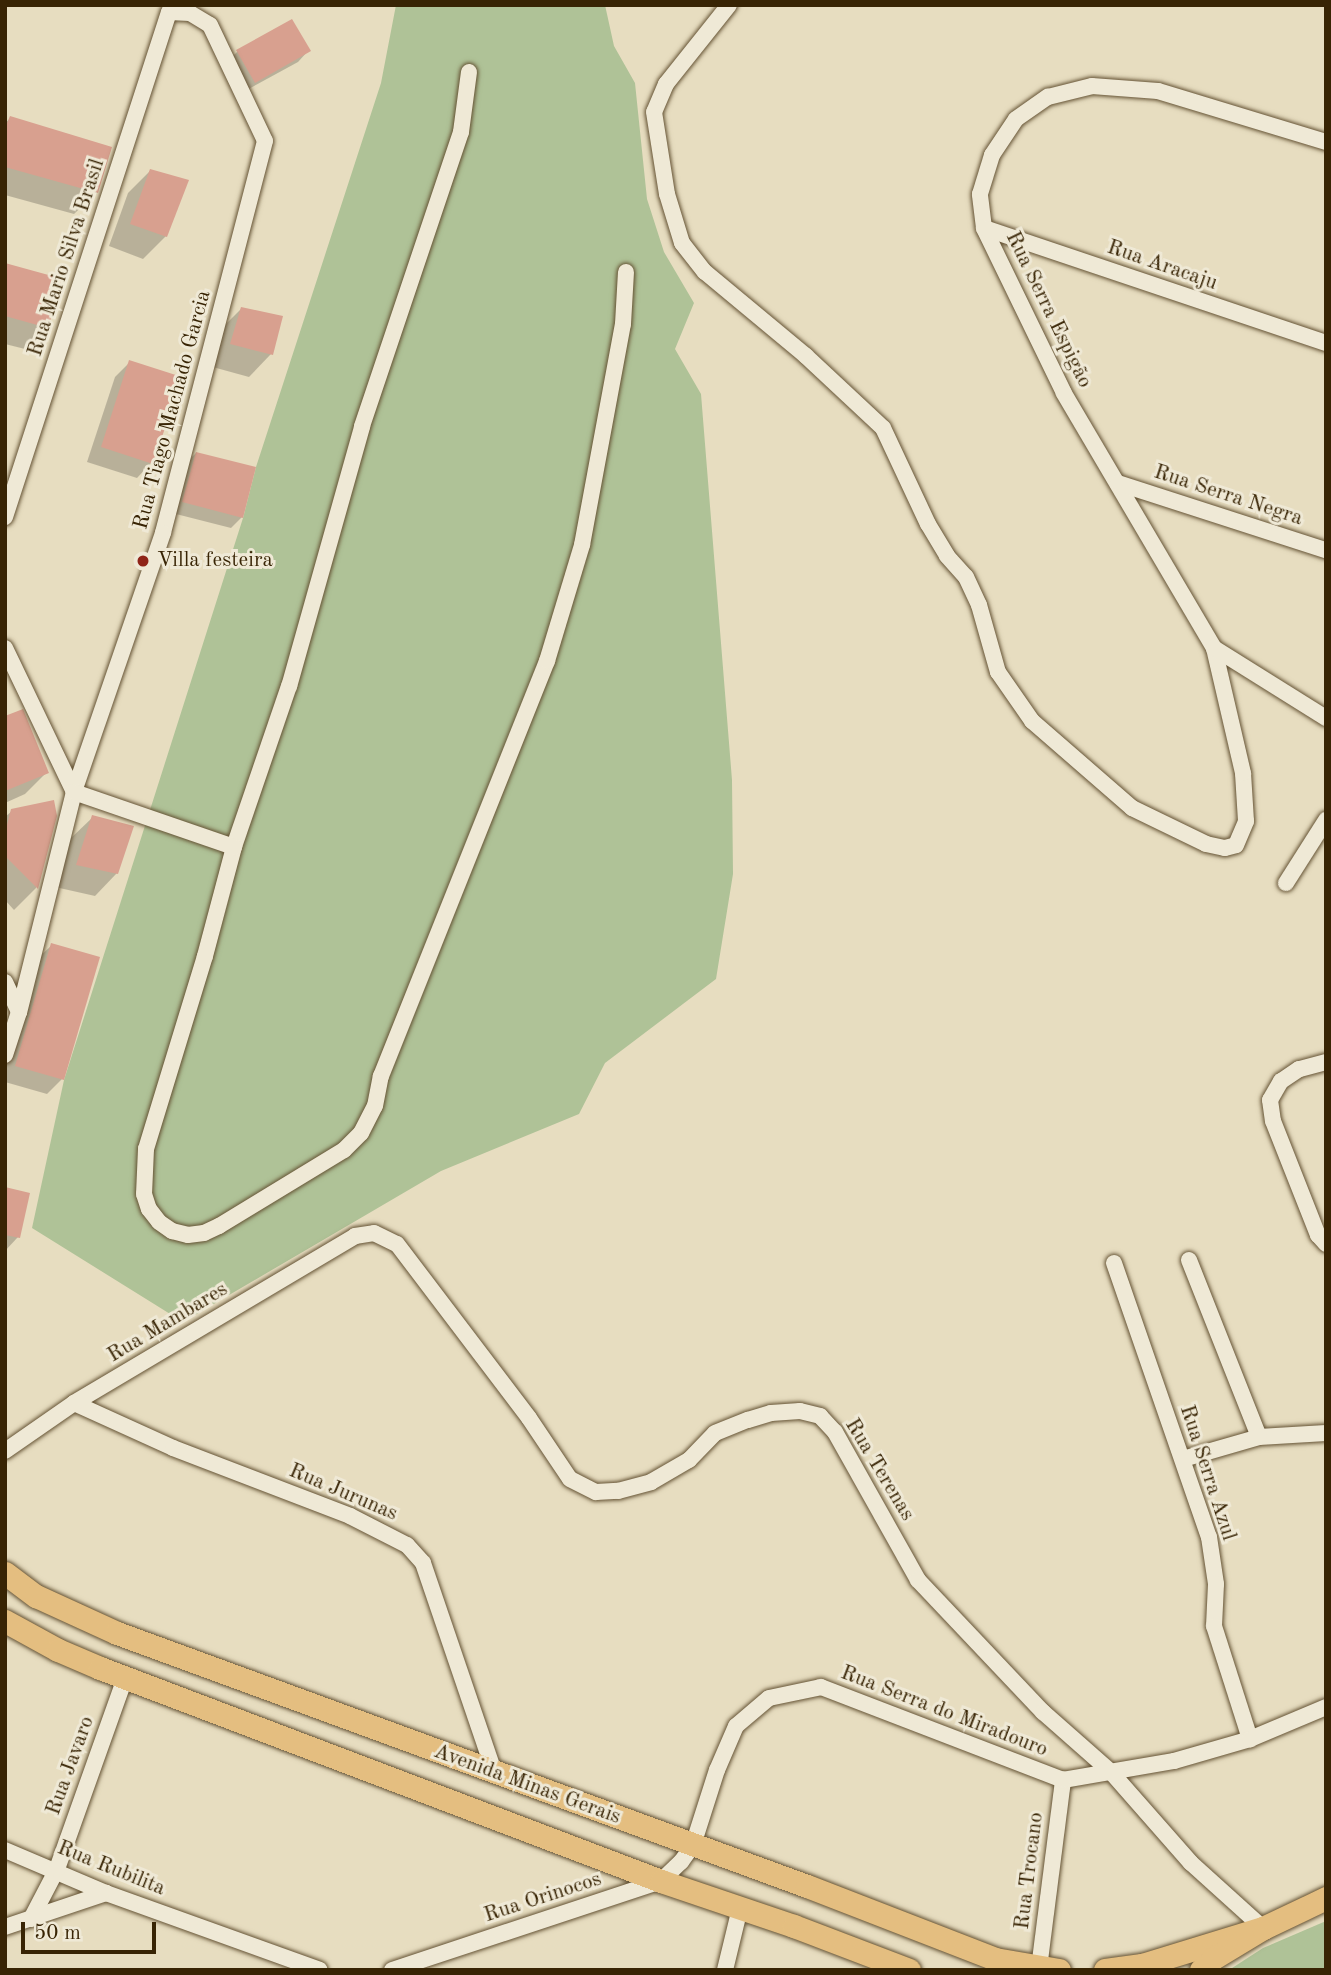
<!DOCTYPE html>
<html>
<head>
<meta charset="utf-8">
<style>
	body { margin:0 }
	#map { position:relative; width:1331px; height:1975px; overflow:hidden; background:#e7ddc0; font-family:"Old Standard TT",serif }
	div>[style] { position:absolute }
	.green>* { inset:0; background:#afc297 }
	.shadow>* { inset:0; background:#0003 }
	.building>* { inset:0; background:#d8a08f }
	.roads { filter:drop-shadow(0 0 2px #645233) drop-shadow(0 0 2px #645233) }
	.street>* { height:16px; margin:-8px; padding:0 8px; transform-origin:8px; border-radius:8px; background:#efe9d6 }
	.primary>* { height:23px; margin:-11.5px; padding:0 11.5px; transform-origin:11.5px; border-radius:11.5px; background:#e4be80 }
	.dots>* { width:19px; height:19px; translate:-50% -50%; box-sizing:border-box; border:4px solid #efe9d6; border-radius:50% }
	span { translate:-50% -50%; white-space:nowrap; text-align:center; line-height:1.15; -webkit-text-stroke:6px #efe9d6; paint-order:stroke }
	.street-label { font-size:21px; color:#382404 }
	.poi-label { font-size:21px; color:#382404 }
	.left { translate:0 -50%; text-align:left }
	.frame { position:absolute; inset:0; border:7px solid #382404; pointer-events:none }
	.scale { position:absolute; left:21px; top:1922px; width:135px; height:32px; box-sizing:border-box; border:4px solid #382404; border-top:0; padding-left:9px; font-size:21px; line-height:24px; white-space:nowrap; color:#382404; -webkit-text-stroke:5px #efe9d6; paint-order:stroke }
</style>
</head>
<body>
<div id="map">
	<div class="green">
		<i style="clip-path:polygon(396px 5px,605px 5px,614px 46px,635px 83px,647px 199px,664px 252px,694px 303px,675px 349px,701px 394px,732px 780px,733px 874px,716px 979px,605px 1063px,579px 1114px,441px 1171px,183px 1322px,32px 1228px,64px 1080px,243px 518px,256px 467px,381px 83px)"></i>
		<i style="clip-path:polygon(1326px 1921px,1326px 1970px,1229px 1970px,1263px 1948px)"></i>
	</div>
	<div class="shadow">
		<i style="clip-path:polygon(308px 51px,298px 62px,243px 92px,226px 63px,237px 52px)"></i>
		<i style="clip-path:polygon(11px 118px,97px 192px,74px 214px,5px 195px,5px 123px)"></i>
		<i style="clip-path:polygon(150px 171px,166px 236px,143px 259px,109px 246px,128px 193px)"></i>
		<i style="clip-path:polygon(5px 265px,47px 327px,25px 349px,5px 344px)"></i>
		<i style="clip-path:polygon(241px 309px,271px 354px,249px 377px,209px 366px,219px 331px)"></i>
		<i style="clip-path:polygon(130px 362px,151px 463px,137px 478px,87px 462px,115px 377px)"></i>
		<i style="clip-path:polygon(196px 453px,242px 517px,231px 528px,172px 513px,185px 464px)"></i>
		<i style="clip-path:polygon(5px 718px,47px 772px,25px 794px,5px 803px)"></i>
		<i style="clip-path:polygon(12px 811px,55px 816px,36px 888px,14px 910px,5px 900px,5px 817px)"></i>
		<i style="clip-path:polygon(93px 817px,117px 873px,95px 896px,55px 887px,70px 839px)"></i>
		<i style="clip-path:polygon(52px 945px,62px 1079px,47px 1094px,5px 1082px,5px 1068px,37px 959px)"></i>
		<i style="clip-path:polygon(5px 1189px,18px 1237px,5px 1251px)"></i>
	</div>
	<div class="building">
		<i style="clip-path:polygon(292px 19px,311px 51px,255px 83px,236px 50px)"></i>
		<i style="clip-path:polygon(10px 116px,112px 147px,98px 193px,5px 167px,5px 128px)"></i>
		<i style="clip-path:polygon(150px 169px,189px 180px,167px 237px,130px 224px)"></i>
		<i style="clip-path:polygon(5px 263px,63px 279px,48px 328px,5px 316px)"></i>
		<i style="clip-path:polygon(241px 307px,283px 316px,273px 355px,230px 344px)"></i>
		<i style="clip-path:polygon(129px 360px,182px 377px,153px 464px,101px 447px)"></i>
		<i style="clip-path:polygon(196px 452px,256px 467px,243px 518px,182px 502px)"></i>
		<i style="clip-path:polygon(23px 709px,49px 773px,5px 791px,5px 716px)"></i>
		<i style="clip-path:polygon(54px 800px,57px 816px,38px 889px,5px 856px,5px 833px,11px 809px)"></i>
		<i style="clip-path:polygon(92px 815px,134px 826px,118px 874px,76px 865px)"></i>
		<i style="clip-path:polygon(51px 943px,100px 957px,64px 1080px,15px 1066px)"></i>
		<i style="clip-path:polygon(5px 1187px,30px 1193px,20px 1238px,5px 1235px)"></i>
	</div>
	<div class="roads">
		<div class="street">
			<i style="left:729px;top:5px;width:101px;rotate:128.6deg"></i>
			<i style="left:666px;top:84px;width:30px;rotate:113deg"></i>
			<i style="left:654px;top:112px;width:83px;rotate:81deg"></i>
			<i style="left:667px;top:194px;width:51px;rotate:73deg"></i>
			<i style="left:682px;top:243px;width:37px;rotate:52deg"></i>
			<i style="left:705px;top:272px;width:131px;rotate:39.7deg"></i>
			<i style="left:806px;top:356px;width:105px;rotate:43.1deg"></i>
			<i style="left:883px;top:428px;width:106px;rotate:64.9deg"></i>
			<i style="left:928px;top:524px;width:37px;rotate:59deg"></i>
			<i style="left:947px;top:556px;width:28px;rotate:48deg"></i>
			<i style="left:966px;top:577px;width:31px;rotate:65deg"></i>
			<i style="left:979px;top:605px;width:70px;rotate:74.2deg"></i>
			<i style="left:998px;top:672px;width:60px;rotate:55.2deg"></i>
			<i style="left:1032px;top:721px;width:133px;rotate:41deg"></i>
			<i style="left:1132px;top:808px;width:82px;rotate:25.9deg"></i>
			<i style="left:1206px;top:844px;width:19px;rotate:12deg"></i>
			<i style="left:1225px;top:848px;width:11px;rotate:-15deg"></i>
			<i style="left:1236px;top:845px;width:26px;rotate:-67deg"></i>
			<i style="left:1246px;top:821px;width:48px;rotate:-93.6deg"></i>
			<i style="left:1243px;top:773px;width:128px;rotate:-103.1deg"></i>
			<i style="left:1214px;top:648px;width:296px;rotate:-120.5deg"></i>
			<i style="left:1064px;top:393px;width:183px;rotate:-115.9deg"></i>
			<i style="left:984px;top:228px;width:34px;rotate:-97deg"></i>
			<i style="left:980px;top:194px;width:41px;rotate:-72.9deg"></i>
			<i style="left:992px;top:155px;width:43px;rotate:-56.3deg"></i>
			<i style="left:1016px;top:119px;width:39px;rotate:-35deg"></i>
			<i style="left:1048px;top:97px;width:45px;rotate:-14deg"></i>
			<i style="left:1092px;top:86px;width:66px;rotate:4.3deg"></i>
			<i style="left:1158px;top:91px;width:176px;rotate:16.9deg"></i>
			<i style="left:469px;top:72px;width:61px;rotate:97.6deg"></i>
			<i style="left:461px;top:132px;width:311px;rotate:108.6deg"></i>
			<i style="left:362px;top:427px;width:269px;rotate:105.7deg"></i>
			<i style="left:289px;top:686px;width:170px;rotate:108.9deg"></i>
			<i style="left:234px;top:847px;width:113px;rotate:104.9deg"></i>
			<i style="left:205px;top:956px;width:202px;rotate:107deg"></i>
			<i style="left:146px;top:1149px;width:45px;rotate:92.5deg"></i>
			<i style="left:144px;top:1194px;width:16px;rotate:72deg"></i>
			<i style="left:149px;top:1209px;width:16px;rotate:52deg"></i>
			<i style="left:159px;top:1222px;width:16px;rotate:35deg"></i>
			<i style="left:172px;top:1231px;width:16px;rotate:14deg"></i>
			<i style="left:188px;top:1235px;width:16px;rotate:-7deg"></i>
			<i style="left:204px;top:1233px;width:17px;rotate:-25deg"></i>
			<i style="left:219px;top:1226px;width:146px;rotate:-31.3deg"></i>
			<i style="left:344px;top:1150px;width:24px;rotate:-45deg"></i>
			<i style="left:361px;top:1133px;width:30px;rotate:-63deg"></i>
			<i style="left:375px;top:1106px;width:31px;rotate:-79deg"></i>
			<i style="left:381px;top:1076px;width:447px;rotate:-68.2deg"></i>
			<i style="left:547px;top:661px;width:121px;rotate:-73.2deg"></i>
			<i style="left:582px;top:545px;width:225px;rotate:-79.5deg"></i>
			<i style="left:623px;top:324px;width:52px;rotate:-86.7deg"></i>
			<i style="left:984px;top:228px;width:361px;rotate:18.6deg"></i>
			<i style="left:1118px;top:483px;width:219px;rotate:17.9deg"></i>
			<i style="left:5px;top:517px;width:531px;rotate:-72.01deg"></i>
			<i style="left:169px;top:12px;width:21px;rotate:3deg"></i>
			<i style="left:190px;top:13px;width:23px;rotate:31deg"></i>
			<i style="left:210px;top:25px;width:128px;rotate:64.6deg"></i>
			<i style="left:265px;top:141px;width:405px;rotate:104.6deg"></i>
			<i style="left:163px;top:533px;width:274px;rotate:109deg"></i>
			<i style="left:74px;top:792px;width:227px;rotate:104deg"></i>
			<i style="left:19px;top:1012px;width:45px;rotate:108deg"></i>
			<i style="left:5px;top:648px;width:160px;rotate:64.4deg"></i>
			<i style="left:74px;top:792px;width:169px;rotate:19deg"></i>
			<i style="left:1214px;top:648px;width:132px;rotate:32deg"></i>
			<i style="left:1286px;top:883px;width:75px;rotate:-57.6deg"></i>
			<i style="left:5px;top:982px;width:33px;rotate:65deg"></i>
			<i style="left:1326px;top:1062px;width:28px;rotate:165deg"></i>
			<i style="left:1299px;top:1069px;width:22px;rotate:146deg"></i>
			<i style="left:1281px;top:1081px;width:22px;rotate:120deg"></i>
			<i style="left:1270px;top:1100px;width:21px;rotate:82deg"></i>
			<i style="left:1273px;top:1121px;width:123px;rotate:68.5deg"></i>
			<i style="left:1318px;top:1235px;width:12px;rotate:48deg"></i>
			<i style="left:1189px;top:1260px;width:190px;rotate:68.4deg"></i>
			<i style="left:1259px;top:1437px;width:67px;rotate:-3.4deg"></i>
			<i style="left:1114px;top:1263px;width:290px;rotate:70.9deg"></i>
			<i style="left:1209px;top:1537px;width:48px;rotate:81.5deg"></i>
			<i style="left:1216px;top:1584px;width:42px;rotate:92.7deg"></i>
			<i style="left:1214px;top:1626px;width:119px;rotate:72.3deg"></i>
			<i style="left:74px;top:1403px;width:109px;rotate:24.4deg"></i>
			<i style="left:173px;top:1448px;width:190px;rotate:21deg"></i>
			<i style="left:350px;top:1516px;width:64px;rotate:27deg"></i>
			<i style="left:407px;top:1545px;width:24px;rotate:48deg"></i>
			<i style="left:423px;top:1563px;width:221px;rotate:71.2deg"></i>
			<i style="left:5px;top:1451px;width:84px;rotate:-34.8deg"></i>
			<i style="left:74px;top:1403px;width:327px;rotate:-30.7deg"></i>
			<i style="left:355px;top:1236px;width:19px;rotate:-9deg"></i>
			<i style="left:374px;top:1233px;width:25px;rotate:26deg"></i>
			<i style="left:397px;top:1244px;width:218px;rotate:52.8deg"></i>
			<i style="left:529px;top:1418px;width:73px;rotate:56.1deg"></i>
			<i style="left:570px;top:1479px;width:29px;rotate:27deg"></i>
			<i style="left:596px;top:1492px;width:22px;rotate:-3deg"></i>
			<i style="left:618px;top:1491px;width:34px;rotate:-15deg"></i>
			<i style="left:651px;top:1482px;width:44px;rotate:-30.1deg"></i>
			<i style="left:689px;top:1460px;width:37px;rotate:-46deg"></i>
			<i style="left:715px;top:1433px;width:35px;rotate:-22deg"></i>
			<i style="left:748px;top:1420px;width:24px;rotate:-17deg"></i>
			<i style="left:771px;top:1413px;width:29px;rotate:-4deg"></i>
			<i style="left:800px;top:1411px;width:21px;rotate:14deg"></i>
			<i style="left:820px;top:1416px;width:22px;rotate:47deg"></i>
			<i style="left:835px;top:1432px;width:170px;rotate:60.7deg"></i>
			<i style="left:918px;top:1580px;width:182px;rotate:46.6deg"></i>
			<i style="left:1043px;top:1712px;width:91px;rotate:41.4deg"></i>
			<i style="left:1111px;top:1772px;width:121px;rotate:48.7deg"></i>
			<i style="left:1191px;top:1863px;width:97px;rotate:42.1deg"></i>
			<i style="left:1183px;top:1459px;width:79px;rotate:-16.1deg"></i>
			<i style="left:1063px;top:1780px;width:113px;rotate:-9.7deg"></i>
			<i style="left:1174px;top:1761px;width:79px;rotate:-16.1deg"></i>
			<i style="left:1250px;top:1739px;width:82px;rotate:-22.8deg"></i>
			<i style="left:5px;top:1850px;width:110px;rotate:23.1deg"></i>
			<i style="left:106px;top:1893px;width:227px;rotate:19.8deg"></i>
			<i style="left:31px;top:1919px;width:56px;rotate:-62.5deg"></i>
			<i style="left:57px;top:1869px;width:203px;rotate:-70.4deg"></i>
			<i style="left:5px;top:1927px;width:107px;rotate:-18.6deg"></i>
			<i style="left:1039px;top:1968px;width:190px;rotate:-82.7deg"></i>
			<i style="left:392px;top:1970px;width:283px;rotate:-18.3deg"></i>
			<i style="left:661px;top:1881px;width:28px;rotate:-44deg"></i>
			<i style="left:681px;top:1862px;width:21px;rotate:-55deg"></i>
			<i style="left:693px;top:1845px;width:79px;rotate:-72.3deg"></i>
			<i style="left:717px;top:1770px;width:48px;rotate:-66.6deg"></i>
			<i style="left:736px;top:1726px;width:43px;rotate:-40.3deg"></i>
			<i style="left:769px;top:1698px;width:53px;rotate:-11.9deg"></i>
			<i style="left:821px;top:1687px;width:259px;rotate:21deg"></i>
			<i style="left:725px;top:1970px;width:64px;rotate:-76.4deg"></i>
		</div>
		<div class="primary">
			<i style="left:5px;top:1573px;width:39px;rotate:37deg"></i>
			<i style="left:36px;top:1596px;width:89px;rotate:24.6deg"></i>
			<i style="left:117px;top:1633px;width:735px;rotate:20.14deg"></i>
			<i style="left:807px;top:1886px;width:202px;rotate:21.2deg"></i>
			<i style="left:995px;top:1959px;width:65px;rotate:9.8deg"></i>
			<i style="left:5px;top:1621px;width:60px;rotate:28.7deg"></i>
			<i style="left:58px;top:1650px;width:46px;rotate:23.2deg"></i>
			<i style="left:100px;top:1668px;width:600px;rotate:20.79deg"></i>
			<i style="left:661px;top:1881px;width:140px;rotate:18.7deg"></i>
			<i style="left:794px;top:1926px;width:123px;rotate:20.9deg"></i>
			<i style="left:1105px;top:1970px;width:37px;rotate:-8deg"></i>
			<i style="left:1142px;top:1965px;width:127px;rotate:-17deg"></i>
			<i style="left:1201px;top:1970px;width:16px;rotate:-45deg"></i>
			<i style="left:1212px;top:1959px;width:60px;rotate:-31.3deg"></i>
			<i style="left:1263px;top:1928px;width:70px;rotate:-25.5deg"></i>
		</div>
	</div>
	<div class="dots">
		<i style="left:143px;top:561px;background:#8f2418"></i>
	</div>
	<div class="street-label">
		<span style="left:67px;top:258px;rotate:-72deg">Rua Mario Silva Brasil</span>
		<span style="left:1162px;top:266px;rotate:19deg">Rua Aracaju</span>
		<span style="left:1048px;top:310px;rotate:64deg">Rua Serra Espigão</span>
		<span style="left:173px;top:410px;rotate:-75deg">Rua Tiago Machado Garcia</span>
		<span style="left:1228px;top:496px;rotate:18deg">Rua Serra Negra</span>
		<span style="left:168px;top:1323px;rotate:-31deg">Rua Mambares</span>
		<span style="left:879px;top:1470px;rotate:59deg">Rua Terenas</span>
		<span style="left:1207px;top:1473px;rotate:72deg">Rua Serra Azul</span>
		<span style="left:343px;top:1493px;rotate:23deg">Rua Jurunas</span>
		<span style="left:944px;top:1712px;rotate:21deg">Rua Serra do Miradouro</span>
		<span style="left:71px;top:1766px;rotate:-70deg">Rua Javaro</span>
		<span style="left:527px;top:1785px;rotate:20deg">Avenida Minas Gerais</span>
		<span style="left:111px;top:1869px;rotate:22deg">Rua Rubilita</span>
		<span style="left:1030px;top:1871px;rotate:-83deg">Rua Trocano</span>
		<span style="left:543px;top:1898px;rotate:-18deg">Rua Orinocos</span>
	</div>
	<div class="poi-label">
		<span class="left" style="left:157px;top:561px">Villa festeira</span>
	</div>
	<div class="frame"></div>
	<div class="scale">50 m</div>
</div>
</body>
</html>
